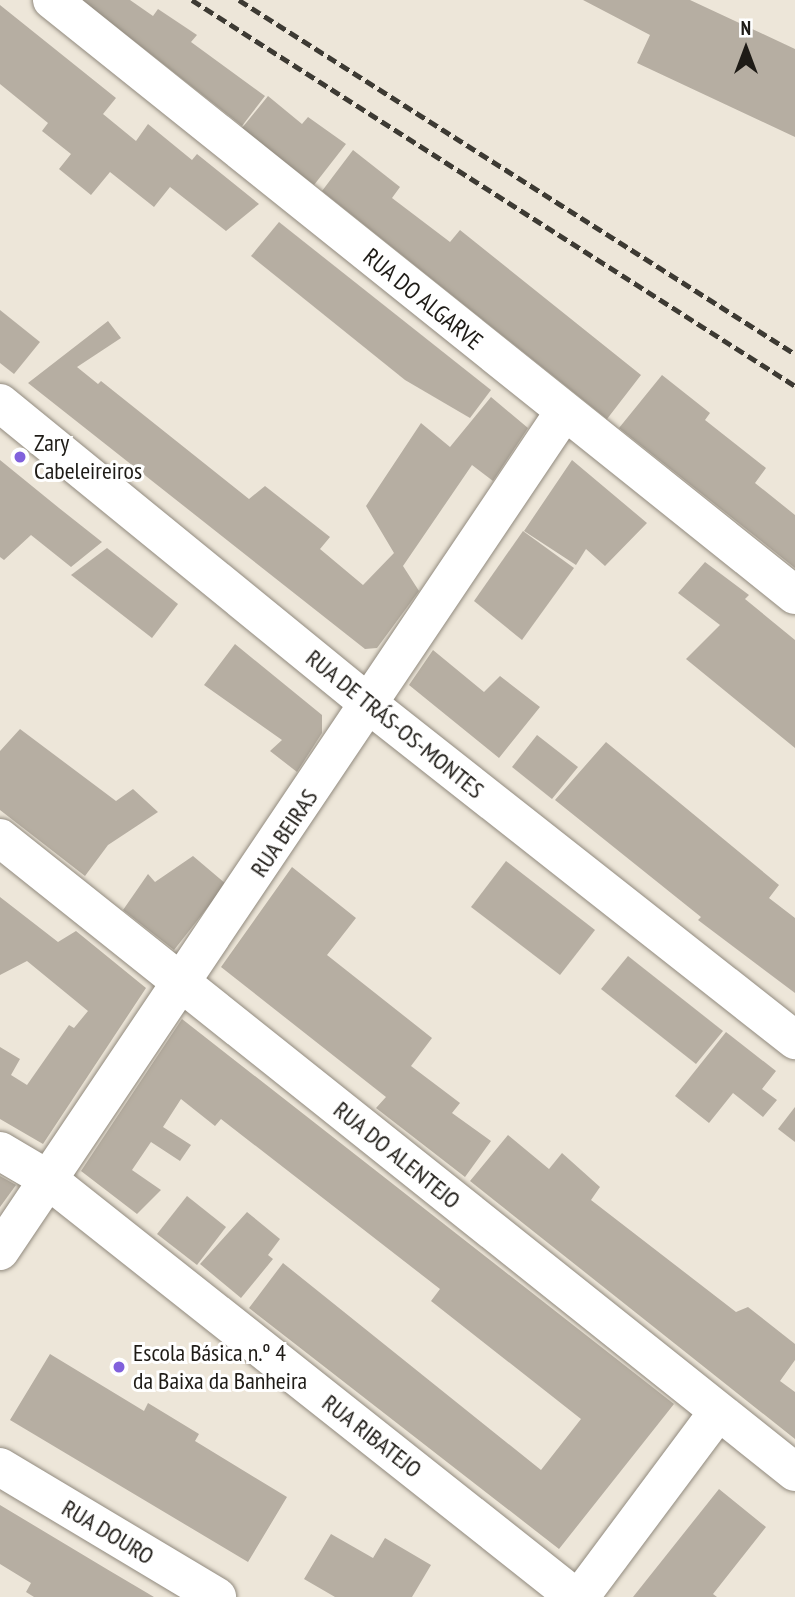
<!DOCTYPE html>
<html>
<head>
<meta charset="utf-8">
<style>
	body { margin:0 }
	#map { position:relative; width:795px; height:1597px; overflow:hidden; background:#ede6d9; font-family:"PT Sans Narrow",sans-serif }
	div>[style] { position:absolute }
	.building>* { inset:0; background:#b6aea2 }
	.roads { filter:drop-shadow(0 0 2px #918a7e) drop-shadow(0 0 2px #918a7e) }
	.minor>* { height:38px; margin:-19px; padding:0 19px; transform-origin:19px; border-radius:19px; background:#fff }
	.rail>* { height:5px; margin-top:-2.5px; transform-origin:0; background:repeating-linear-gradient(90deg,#3d3a33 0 10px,transparent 0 15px) }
	.dots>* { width:19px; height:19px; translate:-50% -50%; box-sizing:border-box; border:4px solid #fff; border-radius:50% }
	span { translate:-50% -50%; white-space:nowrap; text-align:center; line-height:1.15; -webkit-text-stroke:6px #fff; paint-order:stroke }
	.street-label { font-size:24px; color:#1e1b16 }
	.poi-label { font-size:24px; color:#1e1b16 }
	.left { translate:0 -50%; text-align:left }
	.north { position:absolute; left:711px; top:14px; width:70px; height:70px; -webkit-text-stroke:5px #fff; paint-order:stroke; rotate:0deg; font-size:19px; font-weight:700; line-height:28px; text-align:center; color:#1e1b16 }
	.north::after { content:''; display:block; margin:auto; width:24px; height:32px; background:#1e1b16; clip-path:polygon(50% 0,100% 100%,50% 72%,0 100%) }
</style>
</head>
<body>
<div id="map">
	<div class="building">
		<i style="clip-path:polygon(82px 0,130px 0,153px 16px,158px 9px,197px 35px,191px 42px,265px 96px,242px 126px)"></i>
		<i style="clip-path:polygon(583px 0,690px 0,795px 49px,795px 137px,637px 63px,650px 35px)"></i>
		<i style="clip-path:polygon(0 5px,116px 98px,103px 114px,136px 141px,148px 124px,192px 160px,197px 154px,259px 204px,226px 231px,170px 187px,154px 207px,110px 172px,91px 195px,59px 169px,71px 154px,42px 131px,48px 123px,0 84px)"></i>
		<i style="clip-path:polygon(268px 96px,302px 124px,308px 117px,346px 144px,314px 185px,242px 128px)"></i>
		<i style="clip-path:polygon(353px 150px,400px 187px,392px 198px,450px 242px,460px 230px,641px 375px,607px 419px,322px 191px)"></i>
		<i style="clip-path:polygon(279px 222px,491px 390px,470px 418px,405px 380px,251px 256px)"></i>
		<i style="clip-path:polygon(0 310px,40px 342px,14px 374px,0 363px)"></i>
		<i style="clip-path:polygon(108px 321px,121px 338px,77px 367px,98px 384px,101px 381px,249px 499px,265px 486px,330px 537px,320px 549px,363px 585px,394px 553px,366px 506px,421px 423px,450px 447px,491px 397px,528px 428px,493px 481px,472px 465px,403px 566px,419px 591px,377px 648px,365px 649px,28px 383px)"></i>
		<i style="clip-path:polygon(662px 375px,710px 413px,705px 420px,766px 468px,755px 483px,795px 515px,795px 568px,619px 428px)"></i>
		<i style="clip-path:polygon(0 460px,59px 508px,102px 542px,71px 567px,31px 535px,4px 560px,0 557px)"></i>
		<i style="clip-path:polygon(572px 460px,647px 523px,605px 566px,586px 549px,576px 565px,524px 531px)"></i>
		<i style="clip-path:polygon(523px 531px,574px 568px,522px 640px,474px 601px)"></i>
		<i style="clip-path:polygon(107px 548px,178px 604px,152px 638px,71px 575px)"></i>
		<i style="clip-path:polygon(705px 562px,749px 595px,745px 599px,795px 640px,795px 748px,686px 659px,720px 625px,678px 593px)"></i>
		<i style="clip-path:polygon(235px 644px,322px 715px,322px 733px,297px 772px,270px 751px,282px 740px,204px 685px)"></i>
		<i style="clip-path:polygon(433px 650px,484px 692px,500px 676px,540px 707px,499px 758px,409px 685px)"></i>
		<i style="clip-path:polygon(20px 729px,116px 801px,133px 789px,158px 812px,108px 845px,85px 876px,0 810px,0 751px)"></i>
		<i style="clip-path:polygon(537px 735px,578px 767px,552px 799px,512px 767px)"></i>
		<i style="clip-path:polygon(606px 742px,779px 885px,769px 898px,795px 918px,795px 993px,698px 920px,701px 917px,555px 800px)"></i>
		<i style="clip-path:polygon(193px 856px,226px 884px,174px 950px,123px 910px,148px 874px,155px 882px)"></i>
		<i style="clip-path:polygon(506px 861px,595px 930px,560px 975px,471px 907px)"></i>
		<i style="clip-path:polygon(292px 867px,356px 918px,327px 955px,432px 1038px,411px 1066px,460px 1103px,452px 1113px,491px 1141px,465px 1177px,376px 1108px,386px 1097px,221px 967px)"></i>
		<i style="clip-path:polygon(0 897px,58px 942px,76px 931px,146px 988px,43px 1144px,0 1119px,0 1047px,20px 1059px,11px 1075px,27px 1085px,69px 1025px,74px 1028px,88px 1011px,27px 961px,0 975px)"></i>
		<i style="clip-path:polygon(628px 956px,723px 1031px,696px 1064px,601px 989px)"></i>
		<i style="clip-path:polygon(182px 1019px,674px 1404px,559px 1549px,249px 1308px,283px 1263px,541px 1470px,581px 1419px,431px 1301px,440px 1289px,221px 1119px,215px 1126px,181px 1099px,163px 1127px,191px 1145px,180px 1161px,151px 1142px,132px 1170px,161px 1190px,137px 1214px,81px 1171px)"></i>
		<i style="clip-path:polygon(726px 1032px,776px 1071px,762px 1089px,777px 1100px,763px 1117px,733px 1093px,709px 1123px,675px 1096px)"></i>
		<i style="clip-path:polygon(795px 1107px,795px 1142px,778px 1129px)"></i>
		<i style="clip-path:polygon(508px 1135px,549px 1169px,562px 1153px,600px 1187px,591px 1200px,736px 1312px,748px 1307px,795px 1344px,795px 1360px,780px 1381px,795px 1392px,795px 1439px,470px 1181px)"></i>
		<i style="clip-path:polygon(0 1176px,16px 1185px,0 1207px)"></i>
		<i style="clip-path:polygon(187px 1196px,226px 1227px,197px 1265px,157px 1234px)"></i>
		<i style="clip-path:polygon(247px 1212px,280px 1239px,268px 1255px,273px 1259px,241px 1298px,200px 1264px)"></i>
		<i style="clip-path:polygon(50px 1354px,144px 1411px,148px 1403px,199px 1434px,195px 1441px,287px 1497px,248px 1562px,10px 1420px)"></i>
		<i style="clip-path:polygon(719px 1489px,766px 1527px,713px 1594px,717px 1597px,633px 1597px)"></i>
		<i style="clip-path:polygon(0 1505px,110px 1571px,154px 1597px,34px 1597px,26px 1592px,31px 1583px,0 1564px)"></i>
		<i style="clip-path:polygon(331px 1534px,373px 1558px,385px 1538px,431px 1565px,412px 1597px,335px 1597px,304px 1579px)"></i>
	</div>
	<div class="roads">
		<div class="minor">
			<i style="left:52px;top:0;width:952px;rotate:38.69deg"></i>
			<i style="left:0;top:403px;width:479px;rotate:39.2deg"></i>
			<i style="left:371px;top:706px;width:540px;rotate:38.23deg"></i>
			<i style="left:0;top:838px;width:1017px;rotate:38.57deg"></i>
			<i style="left:0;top:1151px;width:53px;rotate:30.4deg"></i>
			<i style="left:46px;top:1178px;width:675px;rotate:38.38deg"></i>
			<i style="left:0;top:1251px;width:1011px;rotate:-56.09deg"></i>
			<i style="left:0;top:1467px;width:253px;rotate:30.9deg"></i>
			<i style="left:580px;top:1597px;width:231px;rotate:-53.3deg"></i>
		</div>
	</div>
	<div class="rail">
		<i style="left:192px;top:0;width:716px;rotate:32.62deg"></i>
		<i style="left:239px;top:0;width:659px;rotate:32.48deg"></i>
	</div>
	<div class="dots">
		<i style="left:20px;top:457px;background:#8161dc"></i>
		<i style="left:119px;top:1367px;background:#8161dc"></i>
	</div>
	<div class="street-label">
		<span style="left:423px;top:299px;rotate:39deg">RUA DO ALGARVE</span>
		<span style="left:395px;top:724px;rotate:39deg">RUA DE TRÁS-OS-MONTES</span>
		<span style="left:284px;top:833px;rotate:-56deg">RUA BEIRAS</span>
		<span style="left:397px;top:1155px;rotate:39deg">RUA DO ALENTEJO</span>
		<span style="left:372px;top:1436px;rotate:38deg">RUA RIBATEJO</span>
		<span style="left:108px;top:1532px;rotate:31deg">RUA DOURO</span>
	</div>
	<div class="poi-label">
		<span class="left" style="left:34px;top:457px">Zary<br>Cabeleireiros</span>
		<span class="left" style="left:133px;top:1367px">Escola Básica n.º 4<br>da Baixa da Banheira</span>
	</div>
	<div class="north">N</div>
</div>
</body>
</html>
